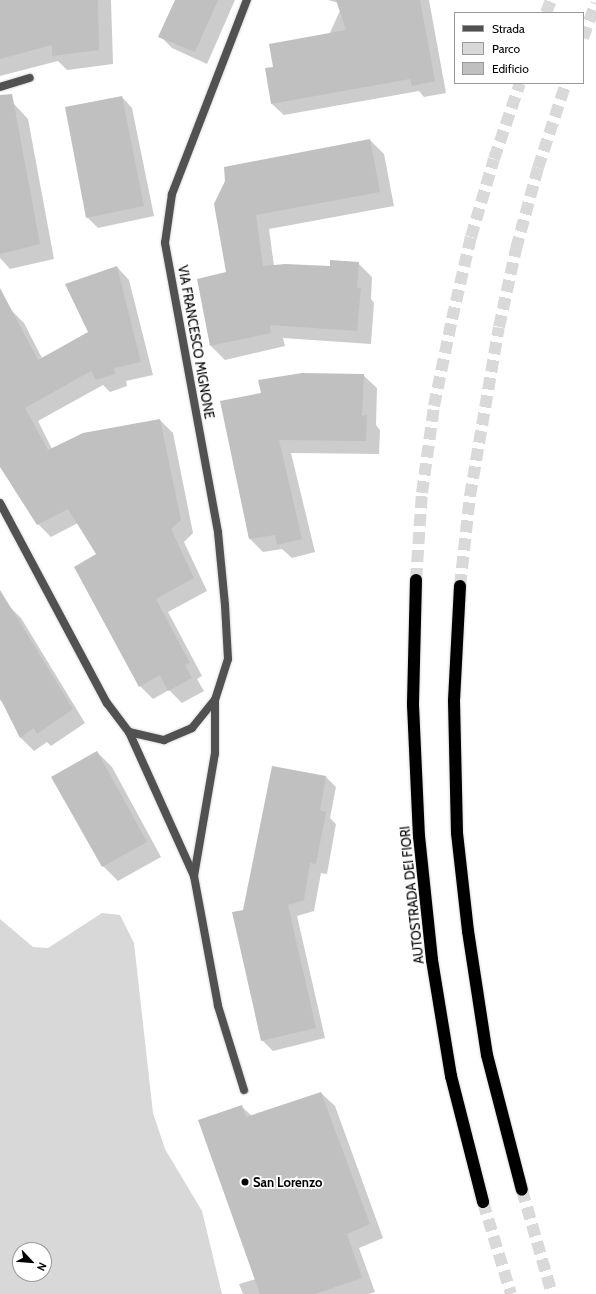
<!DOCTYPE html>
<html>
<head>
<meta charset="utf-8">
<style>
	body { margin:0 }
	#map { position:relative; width:596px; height:1294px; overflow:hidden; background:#fff; font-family:Cabin,sans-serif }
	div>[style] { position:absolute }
	.green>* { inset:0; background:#d8d8d8 }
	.shadow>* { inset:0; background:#0003 }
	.building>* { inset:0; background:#c0c0c0 }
	.highway-tunnel>* { height:12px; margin-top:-6px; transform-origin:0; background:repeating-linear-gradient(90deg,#d9d9d9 0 12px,transparent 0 18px) }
	.roads { filter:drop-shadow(0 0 1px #dbdbdb) drop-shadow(0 0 1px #dbdbdb) }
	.street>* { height:8px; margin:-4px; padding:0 4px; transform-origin:4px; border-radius:4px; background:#515151 }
	.highway>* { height:12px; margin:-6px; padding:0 6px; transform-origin:6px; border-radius:6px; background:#000 }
	.dots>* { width:11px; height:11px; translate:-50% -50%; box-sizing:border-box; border:2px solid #fff; border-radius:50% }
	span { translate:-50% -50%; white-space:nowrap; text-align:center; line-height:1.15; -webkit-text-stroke:3.5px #fff; paint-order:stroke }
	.street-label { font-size:13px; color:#000 }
	.poi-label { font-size:13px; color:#000; font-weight:700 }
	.left { translate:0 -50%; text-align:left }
	.legend { position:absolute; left:454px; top:12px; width:130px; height:72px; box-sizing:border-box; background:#fff; border:1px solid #999; margin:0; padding:5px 7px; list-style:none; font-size:12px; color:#000 }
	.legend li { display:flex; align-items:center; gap:8px; height:20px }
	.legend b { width:20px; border:1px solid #999 }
	.north { position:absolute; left:12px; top:1242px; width:40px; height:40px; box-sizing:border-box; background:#fff; border:1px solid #999; border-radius:50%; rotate:116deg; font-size:11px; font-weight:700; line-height:16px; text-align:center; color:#000 }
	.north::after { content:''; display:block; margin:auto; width:14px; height:18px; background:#000; clip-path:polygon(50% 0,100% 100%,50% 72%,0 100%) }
</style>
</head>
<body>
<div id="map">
	<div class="green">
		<i style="clip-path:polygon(evenodd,102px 913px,120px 915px,134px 943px,153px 1113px,165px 1149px,202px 1211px,222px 1294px,0 1294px,0 919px,33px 947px,48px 948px,102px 913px,20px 1250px,44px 1250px,44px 1274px,20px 1274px,20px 1250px)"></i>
	</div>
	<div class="shadow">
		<i style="clip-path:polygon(0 0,111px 0,113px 64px,67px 70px,58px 61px,0 76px)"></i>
		<i style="clip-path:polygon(176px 0,235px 0,207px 64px,172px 48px,160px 36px)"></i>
		<i style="clip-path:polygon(328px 0,429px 0,446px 93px,424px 97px,419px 91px,284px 115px,272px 104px,274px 68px,329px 35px,343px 4px)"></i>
		<i style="clip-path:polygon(122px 97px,132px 108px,154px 216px,98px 228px,87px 217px)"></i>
		<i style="clip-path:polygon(14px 104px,28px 119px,54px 259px,10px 269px,0 258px,0 107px)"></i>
		<i style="clip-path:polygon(370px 140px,384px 154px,394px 206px,269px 229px,274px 266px,331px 267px,358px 263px,372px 277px,371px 299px,374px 303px,371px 344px,283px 338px,285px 346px,225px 360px,211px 346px,198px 280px,227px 273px,215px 205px)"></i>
		<i style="clip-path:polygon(117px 267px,129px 280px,153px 375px,126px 381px,127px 386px,110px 392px,103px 385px,38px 421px,52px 449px,160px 420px,173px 433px,193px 533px,184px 542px,207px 591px,168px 612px,202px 676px,197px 679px,204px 691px,182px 703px,169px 690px,153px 699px,140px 686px,98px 555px,78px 523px,51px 537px,38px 524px,0 461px,0 373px,11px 310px,24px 323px,42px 358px,89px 333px)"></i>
		<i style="clip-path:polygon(363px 375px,377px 388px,376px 425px,380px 430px,379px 454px,291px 453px,315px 552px,292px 558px,282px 549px,263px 552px,249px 538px,221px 402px)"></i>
		<i style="clip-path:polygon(8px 605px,21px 618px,85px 723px,51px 746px,47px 742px,34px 751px,21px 738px,5px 705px,0 700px,0 609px)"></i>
		<i style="clip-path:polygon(97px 752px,112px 767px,161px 857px,118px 881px,103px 866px)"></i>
		<i style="clip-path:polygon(325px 776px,336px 787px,330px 818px,336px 824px,327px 874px,321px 873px,314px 911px,297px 916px,325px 1038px,273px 1051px,262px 1040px,244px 911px)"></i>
		<i style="clip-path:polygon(321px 1093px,335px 1106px,383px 1238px,359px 1248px,375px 1292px,368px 1294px,243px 1294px,239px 1284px,256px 1279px,241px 1106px,252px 1116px)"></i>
	</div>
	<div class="building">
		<i style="clip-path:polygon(0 0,98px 0,99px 50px,52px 56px,52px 45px,0 59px)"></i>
		<i style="clip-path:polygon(175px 0,218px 0,195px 52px,158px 37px)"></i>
		<i style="clip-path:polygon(336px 0,420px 0,435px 81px,412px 86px,410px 79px,271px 104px,265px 68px,273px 67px,269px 44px,346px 30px)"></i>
		<i style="clip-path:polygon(12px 94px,40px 244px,0 254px,0 95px)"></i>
		<i style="clip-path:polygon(122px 96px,144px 206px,86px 218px,65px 107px)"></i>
		<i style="clip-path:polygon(370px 139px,380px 192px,256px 215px,263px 266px,285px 264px,330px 266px,330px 260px,359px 262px,357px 288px,361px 288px,357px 331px,270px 325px,271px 333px,210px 346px,197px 279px,226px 272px,214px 204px,225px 181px,224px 167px)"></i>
		<i style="clip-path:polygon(117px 266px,141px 362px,114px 368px,115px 374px,96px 380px,91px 371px,25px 408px,48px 450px,83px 433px,160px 419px,181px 520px,171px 529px,194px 578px,156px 599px,190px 663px,185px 665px,192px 678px,168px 691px,160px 675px,139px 687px,74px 567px,96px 554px,68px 509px,37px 525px,0 467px,0 288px,38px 360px,88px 332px,65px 284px)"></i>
		<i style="clip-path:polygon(302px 373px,364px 374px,362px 416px,367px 415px,366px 441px,279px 440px,302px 539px,277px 545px,275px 535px,249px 539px,220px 401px,261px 393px,258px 380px)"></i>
		<i style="clip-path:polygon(0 590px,73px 709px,37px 734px,34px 728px,20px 738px,0 698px)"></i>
		<i style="clip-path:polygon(97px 751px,147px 842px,102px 867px,51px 777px)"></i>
		<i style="clip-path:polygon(272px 766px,326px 776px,320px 810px,326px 812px,316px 864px,310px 863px,304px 900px,288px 905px,316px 1028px,261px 1041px,232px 912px,243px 910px)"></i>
		<i style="clip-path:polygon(321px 1092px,370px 1224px,347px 1234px,362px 1278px,315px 1294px,260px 1294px,198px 1120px,242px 1105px,246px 1117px)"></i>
	</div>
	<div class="highway-tunnel">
		<i style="left:546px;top:13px;width:14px;rotate:-69deg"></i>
		<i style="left:583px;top:38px;width:37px;rotate:-70deg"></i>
		<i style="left:416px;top:580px;width:87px;rotate:-86.1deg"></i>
		<i style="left:422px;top:493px;width:88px;rotate:-82.1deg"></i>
		<i style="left:434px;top:406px;width:89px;rotate:-78.3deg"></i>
		<i style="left:452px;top:319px;width:84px;rotate:-77deg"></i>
		<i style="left:471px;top:237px;width:81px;rotate:-73.6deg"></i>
		<i style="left:494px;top:159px;width:80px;rotate:-71.1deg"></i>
		<i style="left:460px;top:586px;width:91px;rotate:-83.7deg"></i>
		<i style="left:470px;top:496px;width:171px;rotate:-80.3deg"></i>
		<i style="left:499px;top:327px;width:80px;rotate:-77.7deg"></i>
		<i style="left:516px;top:249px;width:84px;rotate:-74.8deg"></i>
		<i style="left:538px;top:168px;width:89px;rotate:-71.8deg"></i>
		<i style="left:522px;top:1190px;width:108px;rotate:73.9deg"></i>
		<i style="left:483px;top:1202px;width:96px;rotate:73.1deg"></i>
	</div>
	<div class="roads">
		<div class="street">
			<i style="left:0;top:87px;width:31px;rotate:-17deg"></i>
			<i style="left:0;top:503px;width:227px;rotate:61.9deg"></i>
			<i style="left:107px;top:703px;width:36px;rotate:53deg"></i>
			<i style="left:129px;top:732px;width:36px;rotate:13deg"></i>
			<i style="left:164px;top:740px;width:30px;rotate:-23deg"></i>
			<i style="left:192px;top:728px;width:36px;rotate:-51deg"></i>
			<i style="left:215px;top:700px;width:43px;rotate:-72.4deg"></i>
			<i style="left:228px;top:659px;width:54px;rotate:-93.2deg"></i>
			<i style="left:225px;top:605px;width:73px;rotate:-95.5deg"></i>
			<i style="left:218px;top:532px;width:294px;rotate:-100.4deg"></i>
			<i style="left:165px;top:243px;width:49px;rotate:-81.9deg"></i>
			<i style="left:172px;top:194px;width:208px;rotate:-68.9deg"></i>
			<i style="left:129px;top:732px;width:158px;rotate:65.7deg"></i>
			<i style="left:194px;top:876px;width:125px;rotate:-80.3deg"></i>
			<i style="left:215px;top:753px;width:53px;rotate:-90deg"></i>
			<i style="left:194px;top:876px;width:132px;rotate:79.5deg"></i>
			<i style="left:218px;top:1006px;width:88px;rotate:72.8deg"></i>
		</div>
		<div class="highway">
			<i style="left:416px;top:580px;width:125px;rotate:91.4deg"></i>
			<i style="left:413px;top:705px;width:131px;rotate:87.4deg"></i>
			<i style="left:419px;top:836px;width:125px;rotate:84deg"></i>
			<i style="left:432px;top:960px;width:118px;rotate:80.7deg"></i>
			<i style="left:451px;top:1076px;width:130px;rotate:75.7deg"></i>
			<i style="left:460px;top:586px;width:115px;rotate:93deg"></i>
			<i style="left:454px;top:701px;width:132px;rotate:88.7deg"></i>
			<i style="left:457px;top:833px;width:99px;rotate:83.6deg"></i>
			<i style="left:468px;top:931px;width:125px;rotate:81.3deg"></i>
			<i style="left:487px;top:1055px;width:139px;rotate:75.5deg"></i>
		</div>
	</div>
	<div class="dots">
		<i style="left:245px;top:1182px;background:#000"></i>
	</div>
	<div class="street-label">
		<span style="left:196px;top:342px;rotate:80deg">VIA FRANCESCO MIGNONE</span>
		<span style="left:412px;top:895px;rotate:-96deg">AUTOSTRADA DEI FIORI</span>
	</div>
	<div class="poi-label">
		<span class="left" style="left:253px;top:1182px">San Lorenzo</span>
	</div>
	<ul class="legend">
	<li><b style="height:5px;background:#515151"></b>Strada</li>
	<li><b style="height:11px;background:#d8d8d8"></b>Parco</li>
	<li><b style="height:11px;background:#c0c0c0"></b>Edificio</li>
	</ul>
	<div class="north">N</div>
</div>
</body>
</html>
